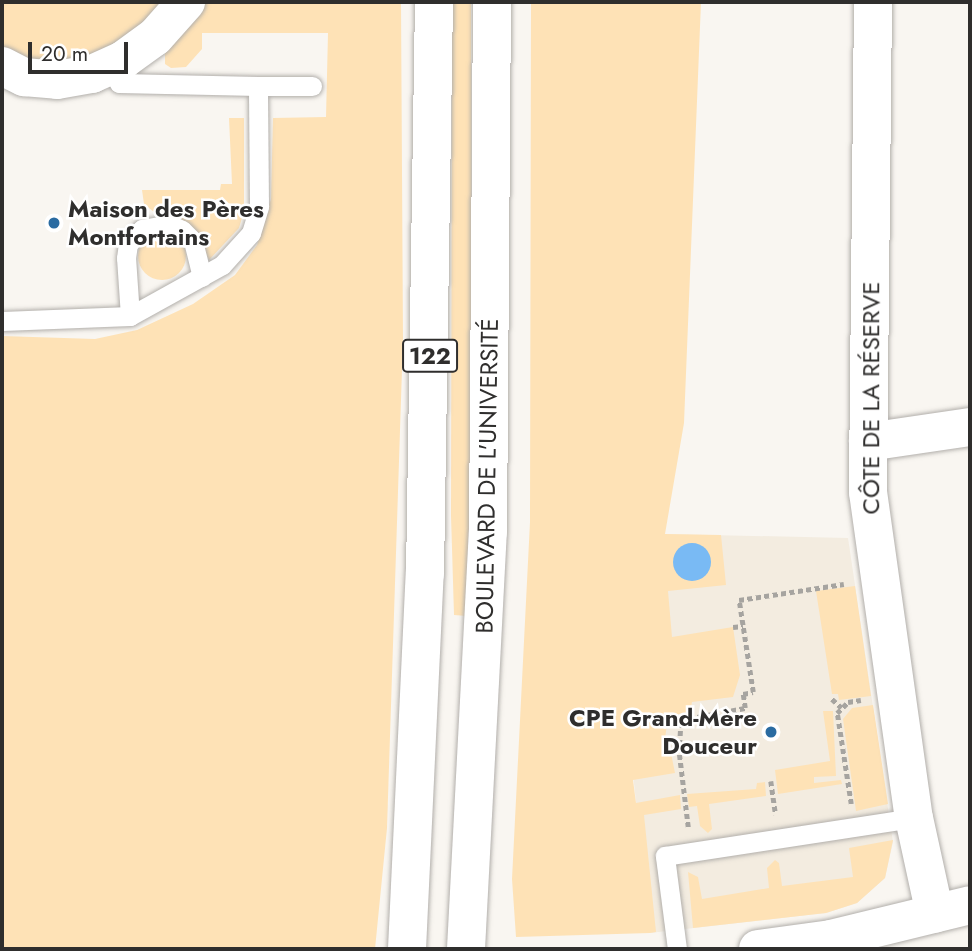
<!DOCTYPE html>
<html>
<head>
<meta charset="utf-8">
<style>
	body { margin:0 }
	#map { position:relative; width:972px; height:951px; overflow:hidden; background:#f9f6f1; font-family:Jost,sans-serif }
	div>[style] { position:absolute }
	.built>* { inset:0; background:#f3ece0 }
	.green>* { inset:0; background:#fee2b6 }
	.round { border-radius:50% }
	.water>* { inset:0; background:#79baf4 }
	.path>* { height:4.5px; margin-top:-2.25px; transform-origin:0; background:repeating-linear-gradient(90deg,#a6a4a0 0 5px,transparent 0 8.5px) }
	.roads { filter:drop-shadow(0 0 2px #b2afab) drop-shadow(0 0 2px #b2afab) }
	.lane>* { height:19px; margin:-9.5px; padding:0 9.5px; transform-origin:9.5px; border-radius:9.5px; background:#fff }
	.street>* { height:38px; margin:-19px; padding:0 19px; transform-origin:19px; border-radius:19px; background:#fff }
	.primary>* { height:38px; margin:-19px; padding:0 19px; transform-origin:19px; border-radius:19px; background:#fff }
	.dots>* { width:19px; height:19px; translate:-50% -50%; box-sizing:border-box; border:4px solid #fff; border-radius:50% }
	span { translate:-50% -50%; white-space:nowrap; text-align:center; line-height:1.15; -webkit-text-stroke:5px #fff; paint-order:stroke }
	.shield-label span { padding:2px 5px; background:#fff; border:2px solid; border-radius:5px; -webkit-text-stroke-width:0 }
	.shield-label { font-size:23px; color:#2f2e2d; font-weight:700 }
	.poi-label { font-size:24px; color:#2f2e2d; font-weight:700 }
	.left { translate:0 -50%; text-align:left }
	.right { translate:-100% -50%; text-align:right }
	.street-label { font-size:24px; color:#2f2e2d }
	.frame { position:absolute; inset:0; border:4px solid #2f2e2d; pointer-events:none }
	.scale { position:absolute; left:28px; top:42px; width:100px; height:32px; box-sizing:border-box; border:4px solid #2f2e2d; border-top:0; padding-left:9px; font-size:21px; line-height:24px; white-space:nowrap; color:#2f2e2d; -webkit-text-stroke:5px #fff; paint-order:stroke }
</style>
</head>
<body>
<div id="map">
	<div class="built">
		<i style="clip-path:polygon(665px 534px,848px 538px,893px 842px,885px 878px,857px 903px,826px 913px,650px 933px,631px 755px,664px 748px)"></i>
	</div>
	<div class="green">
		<i style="clip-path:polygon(2px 2px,166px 2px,109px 55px,39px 63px,2px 49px)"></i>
		<i style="clip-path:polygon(206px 2px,401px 2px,403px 339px,387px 828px,375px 949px,2px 949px,2px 336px,95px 339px,137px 330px,193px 304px,235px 275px,257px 245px,271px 199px,273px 118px,326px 117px,328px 33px,202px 33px,202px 49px,186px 67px,171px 68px,165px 64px,165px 48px)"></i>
		<i style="clip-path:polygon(452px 2px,471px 2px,472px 399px,467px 616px,454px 615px,451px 515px)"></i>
		<i style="clip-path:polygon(531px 2px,701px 2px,684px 423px,665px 534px,721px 535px,726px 585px,668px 591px,672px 637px,733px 627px,740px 675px,733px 697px,692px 702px,690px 712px,668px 716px,664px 747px,670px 748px,675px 773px,633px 780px,636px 803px,680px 795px,681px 809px,644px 815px,656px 932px,650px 933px,516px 937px,512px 879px,530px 522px)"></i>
		<i style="clip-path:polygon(229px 118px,244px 118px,244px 211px,239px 228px,209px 260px,197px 232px,159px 216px,144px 204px,142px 190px,220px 190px,221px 184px,232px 184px)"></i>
		<i class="round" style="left:138px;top:232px;width:48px;height:48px"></i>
		<i style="clip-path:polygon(855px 586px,871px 696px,839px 700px,838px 694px,832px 694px,816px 591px)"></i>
		<i style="clip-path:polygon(873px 705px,888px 804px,856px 811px,843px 719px,852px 708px)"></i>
		<i style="clip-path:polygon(823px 711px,833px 711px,836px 776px,814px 777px,814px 783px,841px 780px,842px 784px,778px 794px,775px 770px,830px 761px)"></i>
		<i style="clip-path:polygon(765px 782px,766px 796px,709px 804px,712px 829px,708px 833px,700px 826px,697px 806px,689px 807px,687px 794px,756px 789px,757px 783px)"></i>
		<i style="clip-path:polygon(893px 840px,885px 878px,857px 903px,826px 913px,693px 928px,688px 872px,698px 877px,702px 899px,769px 888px,767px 868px,775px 860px,779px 863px,782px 886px,853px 877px,849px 848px)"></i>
	</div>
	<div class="water">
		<i class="round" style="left:673px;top:543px;width:38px;height:38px"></i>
	</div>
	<div class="path">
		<i style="left:733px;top:627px;width:10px;rotate:-6deg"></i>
		<i style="left:832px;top:699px;width:13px;rotate:42deg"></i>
		<i style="left:771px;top:781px;width:34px;rotate:82deg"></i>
		<i style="left:851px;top:804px;width:92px;rotate:-98.7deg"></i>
		<i style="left:837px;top:713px;width:16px;rotate:-45deg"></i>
		<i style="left:848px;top:702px;width:13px;rotate:-9deg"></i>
		<i style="left:688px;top:827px;width:75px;rotate:-96.9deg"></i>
		<i style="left:679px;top:753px;width:33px;rotate:-87deg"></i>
		<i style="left:681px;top:720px;width:65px;rotate:-10.6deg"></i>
		<i style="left:745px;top:708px;width:14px;rotate:-98deg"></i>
		<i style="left:743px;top:694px;width:10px;rotate:-11deg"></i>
		<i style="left:753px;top:692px;width:93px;rotate:-98.7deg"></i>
		<i style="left:739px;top:600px;width:106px;rotate:-8.7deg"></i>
	</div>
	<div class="roads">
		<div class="lane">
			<i style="left:258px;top:86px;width:54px"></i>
			<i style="left:130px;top:316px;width:58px;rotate:-93.9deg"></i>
			<i style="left:126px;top:258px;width:14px;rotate:-82deg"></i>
			<i style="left:128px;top:244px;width:21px;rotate:-47deg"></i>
			<i style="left:142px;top:229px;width:27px;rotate:-10deg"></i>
			<i style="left:169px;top:224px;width:14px;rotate:25deg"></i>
			<i style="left:182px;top:230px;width:16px;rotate:45deg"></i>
			<i style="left:193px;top:241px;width:37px;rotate:76deg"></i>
			<i style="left:2px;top:321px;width:128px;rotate:-2.2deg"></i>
			<i style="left:130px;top:316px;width:105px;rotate:-29deg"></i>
			<i style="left:222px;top:265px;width:43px;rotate:-47.8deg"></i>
			<i style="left:251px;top:233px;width:28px;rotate:-73deg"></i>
			<i style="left:259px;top:206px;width:120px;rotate:-90.5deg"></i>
			<i style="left:258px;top:86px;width:139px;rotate:-178.8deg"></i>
			<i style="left:119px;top:83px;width:20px;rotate:-114deg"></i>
			<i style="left:677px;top:949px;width:94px;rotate:-97.4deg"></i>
			<i style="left:665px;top:856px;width:252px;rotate:-8.7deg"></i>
		</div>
		<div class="street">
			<i style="left:873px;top:2px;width:490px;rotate:90.6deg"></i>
			<i style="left:868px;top:492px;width:329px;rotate:82deg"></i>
			<i style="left:914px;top:818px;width:98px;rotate:77.7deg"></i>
			<i style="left:2px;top:66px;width:25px;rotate:27deg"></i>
			<i style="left:24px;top:77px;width:33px;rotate:5deg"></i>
			<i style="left:57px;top:80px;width:36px;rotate:-10deg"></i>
			<i style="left:92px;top:74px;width:34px;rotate:-24deg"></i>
			<i style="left:123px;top:60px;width:39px;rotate:-36deg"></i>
			<i style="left:155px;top:37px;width:47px;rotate:-48.5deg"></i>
			<i style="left:868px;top:442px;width:103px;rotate:-8.4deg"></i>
			<i style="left:758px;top:949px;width:74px;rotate:-7.8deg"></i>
			<i style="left:831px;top:939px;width:143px;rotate:-13.7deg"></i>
		</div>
		<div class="primary">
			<i style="left:407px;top:949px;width:375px;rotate:-87.3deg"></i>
			<i style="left:425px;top:574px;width:572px;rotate:-89.1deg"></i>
			<i style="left:466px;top:949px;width:418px;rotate:-87deg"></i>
			<i style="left:488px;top:532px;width:530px;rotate:-89.57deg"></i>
		</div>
	</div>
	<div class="dots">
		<i style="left:54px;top:223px;background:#2a6ba1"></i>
		<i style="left:771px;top:732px;background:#2a6ba1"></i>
	</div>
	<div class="shield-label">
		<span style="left:430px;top:356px">122</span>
	</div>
	<div class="poi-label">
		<span class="left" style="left:68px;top:223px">Maison des Pères<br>Montfortains</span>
		<span class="right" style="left:757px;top:732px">CPE Grand-Mère<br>Douceur</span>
	</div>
	<div class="street-label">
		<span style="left:871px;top:398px;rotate:-90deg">CÔTE DE LA RÉSERVE</span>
		<span style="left:487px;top:476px;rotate:-89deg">BOULEVARD DE L'UNIVERSITÉ</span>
	</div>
	<div class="frame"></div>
	<div class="scale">20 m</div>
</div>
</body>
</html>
